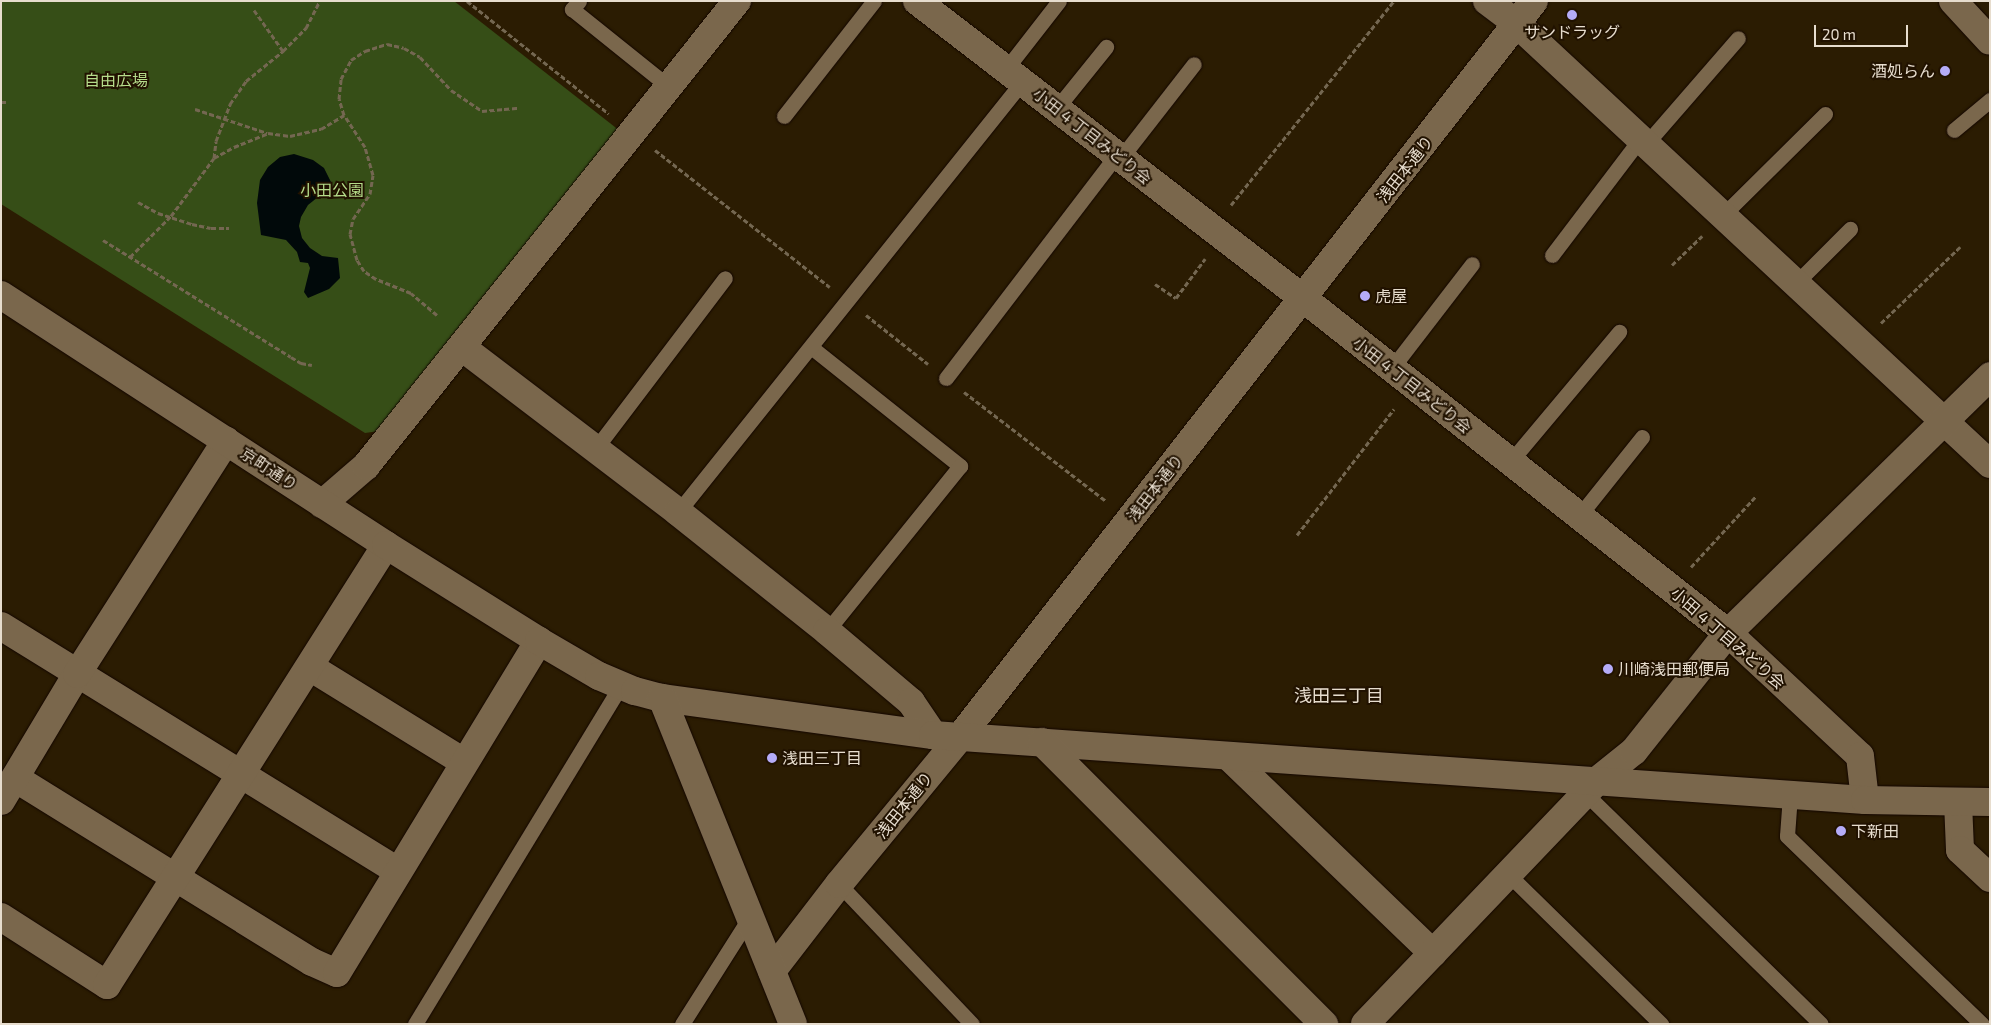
<!DOCTYPE html>
<html>
<head>
<meta charset="utf-8">
<style>
	body { margin:0 }
	#map { position:relative; width:1991px; height:1025px; overflow:hidden; background:#2b1c02; font-family:"Exo 2","Noto Sans JP",sans-serif }
	div>[style] { position:absolute }
	.green>* { inset:0; background:#364e17 }
	.water>* { inset:0; background:#01090a }
	.path>* { height:3px; margin-top:-1.5px; transform-origin:0; background:repeating-linear-gradient(90deg,#746751 0 5px,transparent 0 7.5px) }
	.roads { filter:drop-shadow(0 0 1px #130600) drop-shadow(0 0 1px #130600) }
	.service>* { height:15px; margin:-7.5px; padding:0 7.5px; transform-origin:7.5px; border-radius:7.5px; background:#7a674c }
	.minor>* { height:28px; margin:-14px; padding:0 14px; transform-origin:14px; border-radius:14px; background:#7a674c }
	.tertiary>* { height:28px; margin:-14px; padding:0 14px; transform-origin:14px; border-radius:14px; background:#7a674c }
	.dots>* { width:14px; height:14px; translate:-50% -50%; box-sizing:border-box; border:2px solid #211200; border-radius:50% }
	span { translate:-50% -50%; white-space:nowrap; text-align:center; line-height:1.15; -webkit-text-stroke:4px #211200; paint-order:stroke }
	.poi-label { font-size:16px; color:#e7ddce }
	.right { translate:-100% -50%; text-align:right }
	.left { translate:0 -50%; text-align:left }
	.park-label { font-size:16px; color:#b5dc8a }
	.street-label { font-size:16px; color:#e7ddce }
	.neighbourhood-label { font-size:18px; color:#e7ddce }
	.frame { position:absolute; inset:0; border:2px solid #e7ddce; pointer-events:none }
	.scale { position:absolute; left:1814px; top:25px; width:94px; height:22px; box-sizing:border-box; border:2px solid #e7ddce; border-top:0; padding-left:6px; font-size:15px; line-height:18px; white-space:nowrap; color:#e7ddce; -webkit-text-stroke:4px #211200; paint-order:stroke }
</style>
</head>
<body>
<div id="map">
	<div class="green">
		<i style="clip-path:polygon(1px 1px,454px 1px,620px 131px,379px 431px,365px 433px,1px 204px)"></i>
	</div>
	<div class="water">
		<i style="clip-path:polygon(294px 154px,313px 160px,324px 168px,331px 182px,333px 193px,318px 197px,308px 205px,301px 217px,299px 226px,302px 238px,310px 248px,322px 256px,338px 258px,340px 278px,329px 289px,308px 298px,304px 292px,310px 268px,308px 263px,300px 262px,297px 252px,286px 240px,261px 235px,257px 203px,260px 180px,268px 167px,280px 157px)"></i>
	</div>
	<div class="path">
		<i style="left:467px;top:1px;width:181px;rotate:38.5deg"></i>
		<i style="left:254px;top:10px;width:50px;rotate:54.7deg"></i>
		<i style="left:1px;top:102px;width:7px"></i>
		<i style="left:195px;top:109px;width:76px;rotate:18.4deg"></i>
		<i style="left:655px;top:150px;width:222px;rotate:38.1deg"></i>
		<i style="left:214px;top:158px;width:23px;rotate:-29deg"></i>
		<i style="left:234px;top:147px;width:37px;rotate:-22deg"></i>
		<i style="left:268px;top:133px;width:22px;rotate:8deg"></i>
		<i style="left:290px;top:136px;width:32px;rotate:-13deg"></i>
		<i style="left:321px;top:129px;width:27px;rotate:-31deg"></i>
		<i style="left:138px;top:202px;width:23px;rotate:29deg"></i>
		<i style="left:158px;top:213px;width:36px;rotate:18deg"></i>
		<i style="left:192px;top:224px;width:19px;rotate:12deg"></i>
		<i style="left:211px;top:228px;width:18px"></i>
		<i style="left:1231px;top:205px;width:261px;rotate:-51.4deg"></i>
		<i style="left:103px;top:240px;width:221px;rotate:31.9deg"></i>
		<i style="left:291px;top:357px;width:12px;rotate:31deg"></i>
		<i style="left:301px;top:363px;width:11px;rotate:10deg"></i>
		<i style="left:130px;top:257px;width:58px;rotate:-45deg"></i>
		<i style="left:171px;top:216px;width:72px;rotate:-53.4deg"></i>
		<i style="left:214px;top:158px;width:17px;rotate:-83deg"></i>
		<i style="left:216px;top:141px;width:40px;rotate:-69deg"></i>
		<i style="left:230px;top:104px;width:28px;rotate:-55deg"></i>
		<i style="left:246px;top:81px;width:48px;rotate:-39deg"></i>
		<i style="left:283px;top:51px;width:33px;rotate:-45deg"></i>
		<i style="left:306px;top:28px;width:30px;rotate:-63deg"></i>
		<i style="left:1672px;top:265px;width:42px;rotate:-44deg"></i>
		<i style="left:1155px;top:284px;width:25px;rotate:34deg"></i>
		<i style="left:1176px;top:298px;width:49px;rotate:-53.4deg"></i>
		<i style="left:437px;top:315px;width:34px;rotate:-140deg"></i>
		<i style="left:411px;top:293px;width:38px;rotate:-158deg"></i>
		<i style="left:376px;top:279px;width:14px;rotate:-146deg"></i>
		<i style="left:364px;top:271px;width:13px;rotate:-122deg"></i>
		<i style="left:357px;top:260px;width:27px;rotate:-105deg"></i>
		<i style="left:350px;top:234px;width:15px;rotate:-79deg"></i>
		<i style="left:353px;top:219px;width:30px;rotate:-56deg"></i>
		<i style="left:370px;top:194px;width:19px;rotate:-81deg"></i>
		<i style="left:373px;top:175px;width:29px;rotate:-106deg"></i>
		<i style="left:365px;top:147px;width:38px;rotate:-123deg"></i>
		<i style="left:344px;top:115px;width:17px;rotate:-107deg"></i>
		<i style="left:339px;top:99px;width:20px;rotate:-84deg"></i>
		<i style="left:341px;top:79px;width:21px;rotate:-62deg"></i>
		<i style="left:351px;top:60px;width:17px;rotate:-33deg"></i>
		<i style="left:365px;top:51px;width:23px;rotate:-18deg"></i>
		<i style="left:387px;top:44px;width:17px;rotate:13deg"></i>
		<i style="left:404px;top:48px;width:18px;rotate:29deg"></i>
		<i style="left:420px;top:57px;width:45px;rotate:46.8deg"></i>
		<i style="left:451px;top:90px;width:37px;rotate:34deg"></i>
		<i style="left:482px;top:111px;width:37px;rotate:-5deg"></i>
		<i style="left:866px;top:315px;width:79px;rotate:38.3deg"></i>
		<i style="left:1881px;top:323px;width:110px;rotate:-43.9deg"></i>
		<i style="left:964px;top:392px;width:179px;rotate:37.5deg"></i>
		<i style="left:1297px;top:535px;width:159px;rotate:-52.4deg"></i>
		<i style="left:1691px;top:567px;width:96px;rotate:-47.5deg"></i>
	</div>
	<div class="roads">
		<div class="service">
			<i style="left:579px;top:1px;width:11px;rotate:131deg"></i>
			<i style="left:572px;top:9px;width:124px;rotate:38.8deg"></i>
			<i style="left:1006px;top:69px;width:86px;rotate:-52.1deg"></i>
			<i style="left:1056px;top:109px;width:80px;rotate:-51.1deg"></i>
			<i style="left:784px;top:116px;width:146px;rotate:-52deg"></i>
			<i style="left:1954px;top:130px;width:47px;rotate:-39.8deg"></i>
			<i style="left:1646px;top:144px;width:140px;rotate:-49deg"></i>
			<i style="left:1120px;top:159px;width:120px;rotate:-52.1deg"></i>
			<i style="left:1722px;top:216px;width:145px;rotate:-44.7deg"></i>
			<i style="left:1552px;top:255px;width:146px;rotate:-52.8deg"></i>
			<i style="left:1795px;top:284px;width:78px;rotate:-45deg"></i>
			<i style="left:811px;top:347px;width:191px;rotate:38.6deg"></i>
			<i style="left:960px;top:466px;width:212px;rotate:128.9deg"></i>
			<i style="left:1392px;top:368px;width:131px;rotate:-52.4deg"></i>
			<i style="left:946px;top:378px;width:280px;rotate:-52.6deg"></i>
			<i style="left:596px;top:448px;width:213px;rotate:-52.8deg"></i>
			<i style="left:1510px;top:462px;width:170px;rotate:-50deg"></i>
			<i style="left:678px;top:512px;width:551px;rotate:-51.34deg"></i>
			<i style="left:1579px;top:516px;width:101px;rotate:-51.4deg"></i>
			<i style="left:1585px;top:793px;width:330px;rotate:44.4deg"></i>
			<i style="left:1790px;top:795px;width:41px;rotate:94.2deg"></i>
			<i style="left:1787px;top:836px;width:271px;rotate:44deg"></i>
			<i style="left:1509px;top:875px;width:213px;rotate:44.4deg"></i>
			<i style="left:839px;top:884px;width:193px;rotate:46.5deg"></i>
			<i style="left:415px;top:1024px;width:397px;rotate:-58.7deg"></i>
			<i style="left:682px;top:1024px;width:127px;rotate:-57.6deg"></i>
		</div>
		<div class="minor">
			<i style="left:917px;top:1px;width:488px;rotate:37.6deg"></i>
			<i style="left:1304px;top:299px;width:540px;rotate:38.23deg"></i>
			<i style="left:1728px;top:633px;width:180px;rotate:43deg"></i>
			<i style="left:1860px;top:756px;width:44px;rotate:83.5deg"></i>
			<i style="left:1487px;top:1px;width:38px;rotate:37deg"></i>
			<i style="left:1517px;top:24px;width:646px;rotate:42.93deg"></i>
			<i style="left:1953px;top:1px;width:54px;rotate:47.2deg"></i>
			<i style="left:463px;top:348px;width:270px;rotate:37.3deg"></i>
			<i style="left:678px;top:512px;width:191px;rotate:38.6deg"></i>
			<i style="left:827px;top:631px;width:110px;rotate:40.2deg"></i>
			<i style="left:911px;top:702px;width:40px;rotate:56deg"></i>
			<i style="left:322px;top:504px;width:58px;rotate:-40.8deg"></i>
			<i style="left:366px;top:466px;width:595px;rotate:-51.42deg"></i>
			<i style="left:1px;top:626px;width:466px;rotate:31.7deg"></i>
			<i style="left:310px;top:667px;width:181px;rotate:31.7deg"></i>
			<i style="left:1229px;top:757px;width:283px;rotate:43.9deg"></i>
			<i style="left:15px;top:778px;width:349px;rotate:31.8deg"></i>
			<i style="left:312px;top:962px;width:27px;rotate:24deg"></i>
			<i style="left:337px;top:973px;width:389px;rotate:-58.7deg"></i>
			<i style="left:1px;top:801px;width:148px;rotate:-59.1deg"></i>
			<i style="left:77px;top:674px;width:277px;rotate:-57.4deg"></i>
			<i style="left:1958px;top:802px;width:48px;rotate:87.6deg"></i>
			<i style="left:1960px;top:850px;width:41px;rotate:43deg"></i>
			<i style="left:1px;top:917px;width:126px;rotate:32.7deg"></i>
			<i style="left:107px;top:985px;width:521px;rotate:-57.62deg"></i>
			<i style="left:772px;top:971px;width:110px;rotate:-52.4deg"></i>
			<i style="left:839px;top:884px;width:190px;rotate:-50.5deg"></i>
			<i style="left:960px;top:737px;width:933px;rotate:-52.05deg"></i>
			<i style="left:1365px;top:1024px;width:337px;rotate:-46.3deg"></i>
			<i style="left:1598px;top:780px;width:46px;rotate:-38.9deg"></i>
			<i style="left:1634px;top:751px;width:151px;rotate:-51.5deg"></i>
			<i style="left:1728px;top:633px;width:367px;rotate:-44.4deg"></i>
		</div>
		<div class="tertiary">
			<i style="left:1px;top:295px;width:459px;rotate:33deg"></i>
			<i style="left:386px;top:545px;width:181px;rotate:32.1deg"></i>
			<i style="left:539px;top:641px;width:69px;rotate:30.3deg"></i>
			<i style="left:599px;top:676px;width:39px;rotate:23deg"></i>
			<i style="left:635px;top:691px;width:28px;rotate:15deg"></i>
			<i style="left:662px;top:698px;width:274px;rotate:7.8deg"></i>
			<i style="left:933px;top:735px;width:934px;rotate:3.99deg"></i>
			<i style="left:1865px;top:800px;width:125px;rotate:0.9deg"></i>
			<i style="left:662px;top:698px;width:351px;rotate:68.1deg"></i>
			<i style="left:1042px;top:742px;width:399px;rotate:45deg"></i>
		</div>
	</div>
	<div class="dots">
		<i style="left:1572px;top:15px;background:#b5acf8"></i>
		<i style="left:1945px;top:71px;background:#b5acf8"></i>
		<i style="left:1365px;top:296px;background:#b5acf8"></i>
		<i style="left:1608px;top:669px;background:#b5acf8"></i>
		<i style="left:772px;top:758px;background:#b5acf8"></i>
		<i style="left:1841px;top:831px;background:#b5acf8"></i>
	</div>
	<div class="poi-label">
		<span style="left:1572px;top:32px">サンドラッグ</span>
		<span class="right" style="left:1935px;top:71px">酒処らん</span>
		<span class="left" style="left:1375px;top:296px">虎屋</span>
		<span class="left" style="left:1618px;top:669px">川崎浅田郵便局</span>
		<span class="left" style="left:782px;top:758px">浅田三丁目</span>
		<span class="left" style="left:1851px;top:831px">下新田</span>
	</div>
	<div class="park-label">
		<span style="left:116px;top:80px">自由広場</span>
		<span style="left:332px;top:190px">小田公園</span>
	</div>
	<div class="street-label">
		<span style="left:1092px;top:136px;rotate:38deg">小田 4 丁目みどり会</span>
		<span style="left:1405px;top:169px;rotate:-52deg">浅田本通り</span>
		<span style="left:1412px;top:385px;rotate:38deg">小田 4 丁目みどり会</span>
		<span style="left:269px;top:469px;rotate:33deg">京町通り</span>
		<span style="left:1155px;top:488px;rotate:-52deg">浅田本通り</span>
		<span style="left:1728px;top:638px;rotate:41deg">小田 4 丁目みどり会</span>
		<span style="left:904px;top:805px;rotate:-51deg">浅田本通り</span>
	</div>
	<div class="neighbourhood-label">
		<span style="left:1339px;top:695px">浅田三丁目</span>
	</div>
	<div class="frame"></div>
	<div class="scale">20 m</div>
</div>
</body>
</html>
